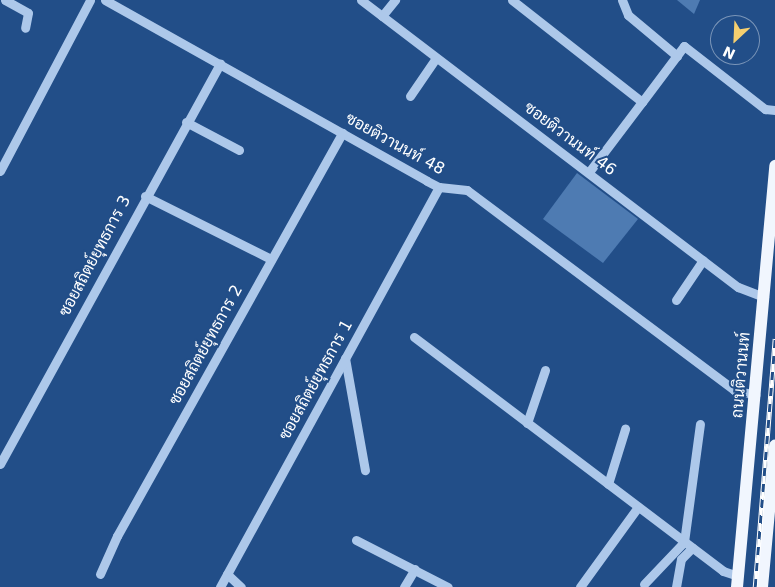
<!DOCTYPE html>
<html>
<head>
<meta charset="utf-8">
<style>
	body { margin:0 }
	#map { position:relative; width:775px; height:587px; overflow:hidden; background:#224e88; font-family:"DejaVu Sans",Sarabun,sans-serif }
	div>[style] { position:absolute }
	.building>* { inset:0; background:#4e7bb2 }
	.minor>* { height:9px; margin:-4.5px; padding:0 4.5px; transform-origin:4.5px; border-radius:4.5px; background:#adc8ea }
	.major>* { height:12px; margin:-6px; padding:0 6px; transform-origin:6px; border-radius:6px; background:#f1f6fe }
	.rail>* { height:4.5px; margin-top:-2.25px; transform-origin:0; background:repeating-linear-gradient(90deg,#224e88 0 8px,#fff 0 16px); box-sizing:border-box; border-block:1px solid #fff }
	span { translate:-50% -50%; white-space:nowrap; text-align:center; line-height:1.15; -webkit-text-stroke:4px #224e88; paint-order:stroke }
	.street-label { font-size:16px; color:#fff }
	.north { position:absolute; left:710px; top:15px; width:50px; height:50px; box-sizing:border-box; background:#224e88; border:1px solid #7a95b8; border-radius:50%; rotate:205deg; font-size:14px; font-weight:700; line-height:20px; text-align:center; color:#fff }
	.north::after { content:''; display:block; margin:auto; width:18px; height:22px; background:#f6cf6f; clip-path:polygon(50% 0,100% 100%,50% 72%,0 100%) }
</style>
</head>
<body>
<div id="map">
	<div class="building">
		<i style="clip-path:polygon(677px 0,700px 0,694px 14px)"></i>
		<i style="clip-path:polygon(577px 173px,638px 219px,603px 263px,543px 219px)"></i>
	</div>
	<div class="minor">
		<i style="left:5px;top:0;width:26px;rotate:29deg"></i>
		<i style="left:28px;top:13px;width:15px;rotate:101deg"></i>
		<i style="left:105px;top:0;width:369px;rotate:29.3deg"></i>
		<i style="left:427px;top:181px;width:13px;rotate:27deg"></i>
		<i style="left:439px;top:187px;width:28px;rotate:6deg"></i>
		<i style="left:467px;top:190px;width:334px;rotate:36.8deg"></i>
		<i style="left:734px;top:390px;width:22px;rotate:13deg"></i>
		<i style="left:361px;top:0;width:474px;rotate:37.3deg"></i>
		<i style="left:738px;top:287px;width:28px;rotate:21deg"></i>
		<i style="left:512px;top:0;width:165px;rotate:38.1deg"></i>
		<i style="left:642px;top:102px;width:70px;rotate:-53.1deg"></i>
		<i style="left:684px;top:46px;width:103px;rotate:37.9deg"></i>
		<i style="left:765px;top:109px;width:10px;rotate:6deg"></i>
		<i style="left:622px;top:0;width:16px;rotate:68deg"></i>
		<i style="left:628px;top:15px;width:64px;rotate:39.9deg"></i>
		<i style="left:382px;top:16px;width:21px;rotate:-51deg"></i>
		<i style="left:410px;top:96px;width:46px;rotate:-55.6deg"></i>
		<i style="left:186px;top:122px;width:60px;rotate:27.8deg"></i>
		<i style="left:0;top:171px;width:193px;rotate:-62.2deg"></i>
		<i style="left:589px;top:172px;width:88px;rotate:-52.9deg"></i>
		<i style="left:145px;top:196px;width:141px;rotate:26.6deg"></i>
		<i style="left:676px;top:300px;width:48px;rotate:-56deg"></i>
		<i style="left:414px;top:337px;width:388px;rotate:37.1deg"></i>
		<i style="left:723px;top:571px;width:16px;rotate:18deg"></i>
		<i style="left:345px;top:358px;width:114px;rotate:79.9deg"></i>
		<i style="left:527px;top:423px;width:56px;rotate:-71.2deg"></i>
		<i style="left:0;top:464px;width:457px;rotate:-61.2deg"></i>
		<i style="left:608px;top:484px;width:58px;rotate:-72.8deg"></i>
		<i style="left:356px;top:540px;width:103px;rotate:27.1deg"></i>
		<i style="left:100px;top:574px;width:42px;rotate:-65.9deg"></i>
		<i style="left:117px;top:536px;width:462px;rotate:-60.8deg"></i>
		<i style="left:227px;top:574px;width:19px;rotate:43deg"></i>
		<i style="left:644px;top:584px;width:58px;rotate:-46.4deg"></i>
		<i style="left:684px;top:542px;width:119px;rotate:-82.3deg"></i>
		<i style="left:220px;top:587px;width:456px;rotate:-61.3deg"></i>
		<i style="left:404px;top:587px;width:21px;rotate:-59deg"></i>
		<i style="left:580px;top:587px;width:99px;rotate:-54.1deg"></i>
		<i style="left:676px;top:587px;width:28px;rotate:-80deg"></i>
		<i style="left:681px;top:559px;width:16px;rotate:-45deg"></i>
	</div>
	<div class="major">
		<i style="left:737px;top:587px;width:423px;rotate:-84.8deg"></i>
		<i style="left:762px;top:587px;width:142px;rotate:-84.7deg"></i>
	</div>
	<div class="rail">
		<i style="left:755px;top:587px;width:249px;rotate:-85.4deg"></i>
	</div>
	<div class="street-label">
		<span style="left:570px;top:139px;rotate:37deg">ซอยติวานนท์ 46</span>
		<span style="left:395px;top:144px;rotate:29deg">ซอยติวานนท์ 48</span>
		<span style="left:95px;top:256px;rotate:-62deg">ซอยสถิตย์ยุทธการ 3</span>
		<span style="left:206px;top:345px;rotate:-61deg">ซอยสถิตย์ยุทธการ 2</span>
		<span style="left:741px;top:375px;rotate:-85deg">ถนนติวานนท์</span>
		<span style="left:316px;top:380px;rotate:-61deg">ซอยสถิตย์ยุทธการ 1</span>
	</div>
	<div class="north">N</div>
</div>
</body>
</html>
